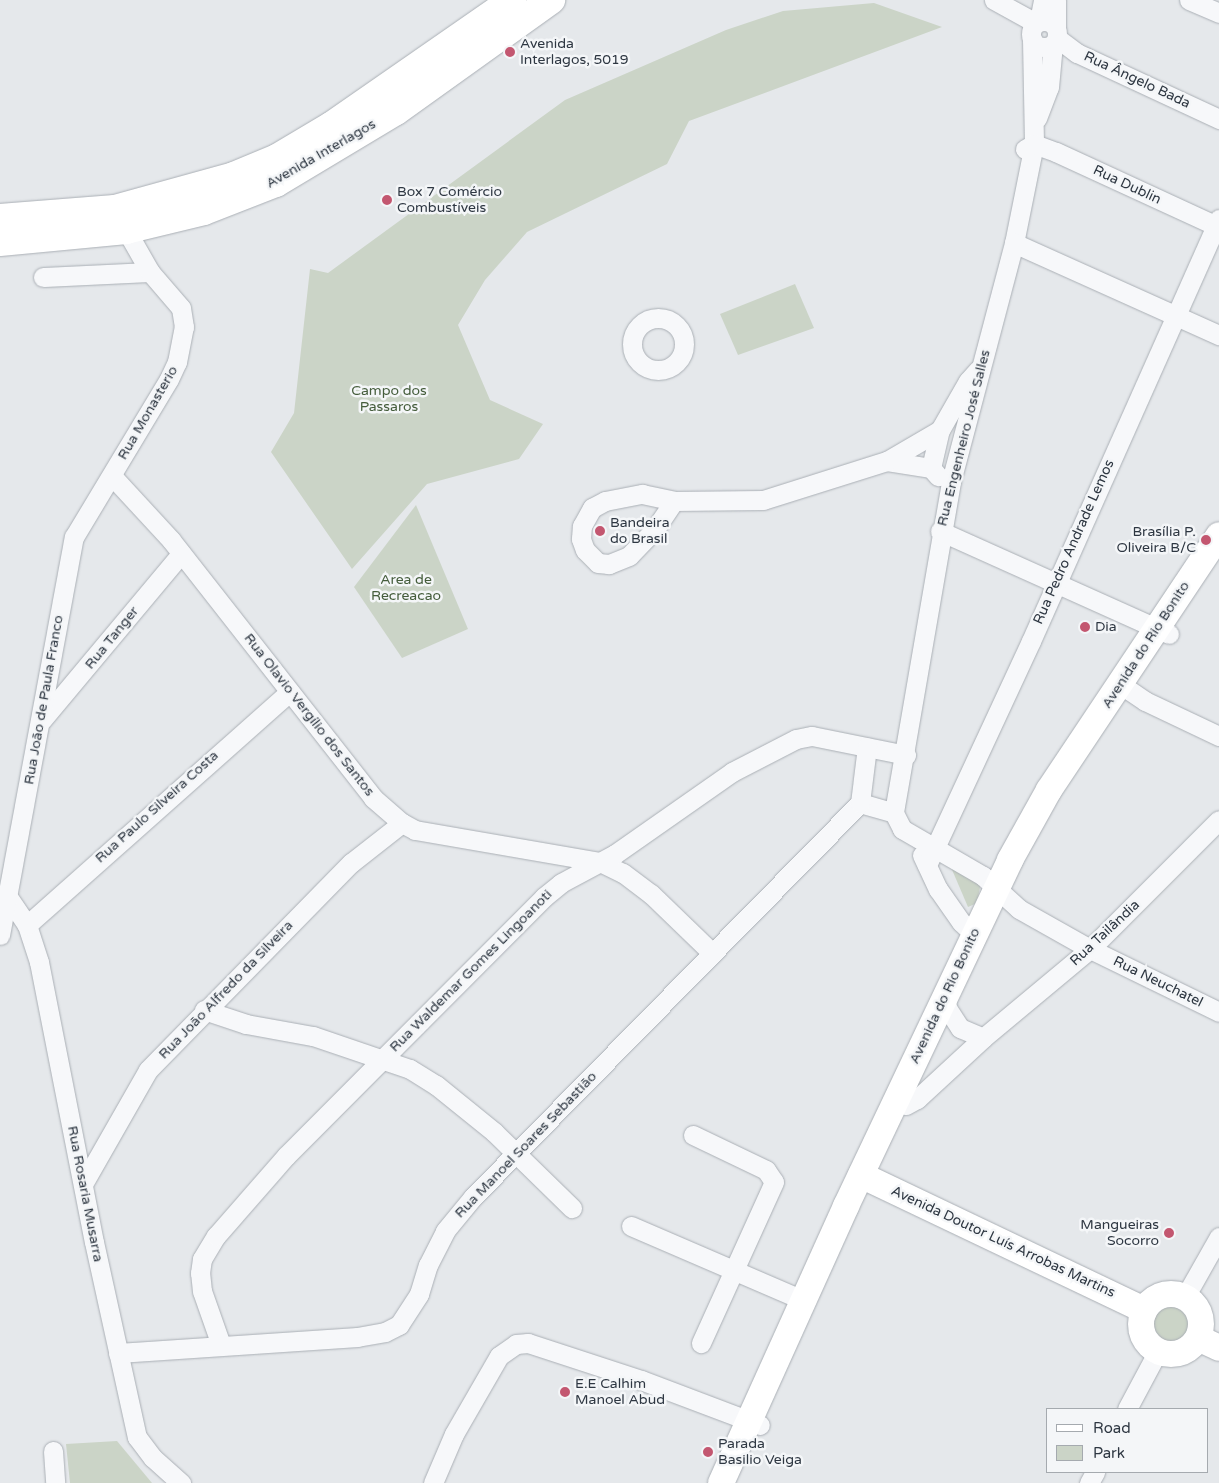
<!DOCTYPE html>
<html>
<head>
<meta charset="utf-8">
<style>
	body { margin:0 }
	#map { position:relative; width:1219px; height:1483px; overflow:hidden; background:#e5e8eb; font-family:"Varela Round",sans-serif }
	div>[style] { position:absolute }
	.green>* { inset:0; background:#cbd4c7 }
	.round { border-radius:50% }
	.roads { filter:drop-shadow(0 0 1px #aaafb5) drop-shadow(0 0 1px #aaafb5) }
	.street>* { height:19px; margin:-9.5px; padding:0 9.5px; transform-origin:9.5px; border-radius:9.5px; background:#f7f8fa }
	.street>.ring { margin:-9.5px; padding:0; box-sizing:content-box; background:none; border:19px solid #f7f8fa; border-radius:50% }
	.secondary>* { height:26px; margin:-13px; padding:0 13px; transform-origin:13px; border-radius:13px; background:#fff }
	.secondary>.ring { margin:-13px; padding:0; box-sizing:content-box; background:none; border:26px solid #fff; border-radius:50% }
	.primary>* { height:28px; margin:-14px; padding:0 14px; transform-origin:14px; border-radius:14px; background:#fff }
	.dots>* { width:14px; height:14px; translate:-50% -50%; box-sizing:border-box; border:2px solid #f4f6f8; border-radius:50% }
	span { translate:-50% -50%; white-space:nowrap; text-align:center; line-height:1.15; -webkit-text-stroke:5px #f4f6f8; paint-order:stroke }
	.poi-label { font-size:14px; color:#2e3742 }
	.left { translate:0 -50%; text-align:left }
	.right { translate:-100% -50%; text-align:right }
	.street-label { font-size:14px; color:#2e3742 }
	.park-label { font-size:14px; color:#455d3c }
	.legend { position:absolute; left:1046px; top:1408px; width:162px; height:65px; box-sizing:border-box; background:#f4f6f8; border:1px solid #a5aaaf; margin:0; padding:6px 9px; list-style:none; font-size:15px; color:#2e3742 }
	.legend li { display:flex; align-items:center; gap:10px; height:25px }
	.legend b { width:25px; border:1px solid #a5aaaf }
</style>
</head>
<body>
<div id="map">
	<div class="green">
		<i style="clip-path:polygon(874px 3px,942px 27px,689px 121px,667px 164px,527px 232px,485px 280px,458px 325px,490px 400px,543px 424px,519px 459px,427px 484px,352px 569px,271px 452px,294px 413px,310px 269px,328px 273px,565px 100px,726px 30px,783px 11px)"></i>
		<i style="clip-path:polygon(795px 284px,814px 328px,738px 355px,720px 314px)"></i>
		<i style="clip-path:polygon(416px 505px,468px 629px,402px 658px,354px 587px)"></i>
		<i style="clip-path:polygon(947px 858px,981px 882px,977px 903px,968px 907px)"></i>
		<i class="round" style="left:1149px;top:1302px;width:44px;height:44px"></i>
		<i style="clip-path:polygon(117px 1441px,152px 1483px,70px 1483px,66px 1444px)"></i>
	</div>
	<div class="roads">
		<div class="street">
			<i style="left:994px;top:0;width:48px;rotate:28.7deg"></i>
			<i style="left:1189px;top:0;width:33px;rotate:23deg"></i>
			<i class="ring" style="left:1031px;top:21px;width:7px;height:7px"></i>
			<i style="left:1039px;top:21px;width:21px;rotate:-79deg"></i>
			<i style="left:1056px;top:27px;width:27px;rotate:-90deg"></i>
			<i style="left:1057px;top:38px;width:25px;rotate:37deg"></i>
			<i style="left:1077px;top:53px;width:157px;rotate:24.9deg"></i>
			<i style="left:1032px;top:39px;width:105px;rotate:88.9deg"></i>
			<i style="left:1034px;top:144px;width:101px;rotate:101.4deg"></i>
			<i style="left:1014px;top:243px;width:247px;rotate:104.8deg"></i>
			<i style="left:951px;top:482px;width:336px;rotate:99.8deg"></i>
			<i style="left:894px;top:813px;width:18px;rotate:63deg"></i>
			<i style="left:902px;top:829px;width:94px;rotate:30.1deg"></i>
			<i style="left:983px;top:876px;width:49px;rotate:42.5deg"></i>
			<i style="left:1019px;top:909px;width:81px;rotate:29.4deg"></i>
			<i style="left:1090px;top:949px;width:144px;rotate:26deg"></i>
			<i style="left:1037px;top:118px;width:33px;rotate:-69deg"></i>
			<i style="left:1049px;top:87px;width:43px;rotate:-84.7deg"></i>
			<i style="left:1025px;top:149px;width:10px;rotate:-29deg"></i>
			<i style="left:1034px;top:144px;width:23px;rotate:20deg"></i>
			<i style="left:1056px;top:152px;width:179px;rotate:24.7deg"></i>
			<i style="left:1014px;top:243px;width:225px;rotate:24.2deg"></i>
			<i style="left:43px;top:277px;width:107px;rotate:-2.7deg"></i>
			<i class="ring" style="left:632px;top:318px;width:33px;height:33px"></i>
			<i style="left:887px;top:461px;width:45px;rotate:9deg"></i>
			<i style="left:931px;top:468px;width:11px;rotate:49deg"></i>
			<i style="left:931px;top:468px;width:39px;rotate:-77deg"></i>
			<i style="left:940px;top:430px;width:56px;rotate:-60.3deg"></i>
			<i style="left:968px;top:381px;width:15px;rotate:-48deg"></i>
			<i style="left:112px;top:476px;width:87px;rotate:47.3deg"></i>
			<i style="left:171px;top:540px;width:328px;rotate:51.9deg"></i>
			<i style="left:373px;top:798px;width:38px;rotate:41deg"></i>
			<i style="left:402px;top:823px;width:15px;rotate:28deg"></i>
			<i style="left:415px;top:830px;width:188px;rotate:9.8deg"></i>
			<i style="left:600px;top:862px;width:25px;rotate:26deg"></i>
			<i style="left:623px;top:873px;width:35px;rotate:37deg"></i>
			<i style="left:651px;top:894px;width:85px;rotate:44deg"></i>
			<i style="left:674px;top:501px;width:34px;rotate:124deg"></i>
			<i style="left:655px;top:529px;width:37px;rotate:134deg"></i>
			<i style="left:629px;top:556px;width:22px;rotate:158deg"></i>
			<i style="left:609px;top:564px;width:11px;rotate:-175deg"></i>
			<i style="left:598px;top:563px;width:18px;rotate:-135deg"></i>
			<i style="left:585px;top:550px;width:12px;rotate:-110deg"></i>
			<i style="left:581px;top:539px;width:13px;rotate:-86deg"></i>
			<i style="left:582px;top:526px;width:21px;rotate:-61deg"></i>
			<i style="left:592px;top:508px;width:15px;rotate:-28deg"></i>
			<i style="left:605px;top:501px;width:38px;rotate:-11deg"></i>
			<i style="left:642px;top:494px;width:33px;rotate:12deg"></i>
			<i style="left:674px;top:501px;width:89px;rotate:-0.6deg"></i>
			<i style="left:763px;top:500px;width:130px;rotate:-17.5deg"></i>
			<i style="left:887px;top:461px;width:61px;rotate:-30.3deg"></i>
			<i style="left:940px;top:531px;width:251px;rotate:24.2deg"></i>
			<i style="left:1120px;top:684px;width:30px;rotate:34deg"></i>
			<i style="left:1145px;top:701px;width:82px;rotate:25.3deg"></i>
			<i style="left:42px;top:720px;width:217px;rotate:-50.1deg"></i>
			<i style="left:860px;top:803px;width:35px;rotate:16deg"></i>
			<i style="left:922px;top:855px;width:38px;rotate:65deg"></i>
			<i style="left:938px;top:889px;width:40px;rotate:55.1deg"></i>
			<i style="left:961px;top:922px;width:18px;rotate:43deg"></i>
			<i style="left:927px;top:865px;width:247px;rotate:-65.1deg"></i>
			<i style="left:1031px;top:641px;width:462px;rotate:-66deg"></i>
			<i style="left:6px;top:894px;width:37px;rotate:56deg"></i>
			<i style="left:27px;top:925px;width:39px;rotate:72deg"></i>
			<i style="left:39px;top:962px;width:285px;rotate:78.9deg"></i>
			<i style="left:94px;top:1242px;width:200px;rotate:77.6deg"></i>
			<i style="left:137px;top:1437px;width:26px;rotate:53deg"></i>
			<i style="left:153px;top:1458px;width:38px;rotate:42deg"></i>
			<i style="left:27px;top:925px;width:351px;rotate:-41.6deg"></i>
			<i style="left:0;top:935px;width:405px;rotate:-79.5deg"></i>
			<i style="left:74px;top:537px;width:184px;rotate:-59deg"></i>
			<i style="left:169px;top:379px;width:19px;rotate:-65deg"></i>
			<i style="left:177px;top:362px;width:36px;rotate:-79deg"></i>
			<i style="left:184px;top:327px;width:19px;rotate:-99deg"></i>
			<i style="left:181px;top:308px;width:48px;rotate:-130.7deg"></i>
			<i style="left:150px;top:272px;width:48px;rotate:-119.7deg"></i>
			<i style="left:945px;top:995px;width:13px;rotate:81deg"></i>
			<i style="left:947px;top:1008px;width:24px;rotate:57deg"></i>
			<i style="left:960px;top:1028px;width:25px;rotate:23deg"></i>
			<i style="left:204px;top:1010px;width:44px;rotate:18.4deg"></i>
			<i style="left:246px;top:1024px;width:68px;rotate:10.2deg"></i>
			<i style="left:313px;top:1036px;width:102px;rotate:18.8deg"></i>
			<i style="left:410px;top:1069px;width:31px;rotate:32deg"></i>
			<i style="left:436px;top:1085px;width:75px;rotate:39deg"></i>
			<i style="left:494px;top:1132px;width:109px;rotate:44.3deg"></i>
			<i style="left:906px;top:1105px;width:13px;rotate:-29deg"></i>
			<i style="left:917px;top:1099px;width:90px;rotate:-42.7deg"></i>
			<i style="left:983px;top:1038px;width:139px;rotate:-39.8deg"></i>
			<i style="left:1090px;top:949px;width:182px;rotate:-45deg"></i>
			<i style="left:693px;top:1135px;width:81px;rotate:25.6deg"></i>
			<i style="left:766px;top:1170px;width:14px;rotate:56deg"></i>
			<i style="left:774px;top:1182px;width:177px;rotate:114.4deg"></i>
			<i style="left:83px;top:1184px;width:131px;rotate:-60.3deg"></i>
			<i style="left:148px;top:1070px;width:290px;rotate:-45.6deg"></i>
			<i style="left:351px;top:863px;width:65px;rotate:-38.1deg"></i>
			<i style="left:631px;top:1226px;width:187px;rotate:23.3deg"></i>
			<i style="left:1185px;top:1297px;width:69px;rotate:-60.5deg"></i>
			<i style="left:221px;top:1345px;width:57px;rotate:-109.4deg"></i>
			<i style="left:202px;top:1291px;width:18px;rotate:-96deg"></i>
			<i style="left:200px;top:1273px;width:14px;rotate:-82deg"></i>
			<i style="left:202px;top:1259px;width:27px;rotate:-59deg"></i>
			<i style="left:216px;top:1236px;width:106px;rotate:-48.8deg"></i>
			<i style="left:286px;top:1156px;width:366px;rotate:-45.1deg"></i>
			<i style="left:544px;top:897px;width:22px;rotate:-39deg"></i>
			<i style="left:561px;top:883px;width:61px;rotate:-28.2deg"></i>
			<i style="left:615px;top:854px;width:143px;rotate:-35deg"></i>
			<i style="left:732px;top:772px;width:72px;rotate:-27.3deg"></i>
			<i style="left:796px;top:739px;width:16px;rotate:-11deg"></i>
			<i style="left:812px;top:736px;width:96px;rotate:11.4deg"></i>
			<i style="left:118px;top:1353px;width:240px;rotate:-3.8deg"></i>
			<i style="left:357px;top:1337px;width:28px;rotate:-10deg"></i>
			<i style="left:385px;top:1332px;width:16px;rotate:-27deg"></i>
			<i style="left:399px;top:1325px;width:37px;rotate:-57deg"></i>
			<i style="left:419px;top:1294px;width:30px;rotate:-73deg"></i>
			<i style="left:428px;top:1265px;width:38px;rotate:-63deg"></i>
			<i style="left:445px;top:1231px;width:44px;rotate:-50.5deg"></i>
			<i style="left:473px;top:1197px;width:552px;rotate:-45.51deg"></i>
			<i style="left:860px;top:803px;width:56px;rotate:-82.9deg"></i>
			<i style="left:1127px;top:1409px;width:66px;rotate:-61.9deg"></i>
			<i style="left:53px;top:1451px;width:32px;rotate:86deg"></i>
			<i style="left:433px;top:1483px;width:53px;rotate:-66.8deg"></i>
			<i style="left:454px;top:1434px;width:90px;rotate:-60deg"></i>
			<i style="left:499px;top:1356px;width:21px;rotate:-35deg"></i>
			<i style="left:516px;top:1344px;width:12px;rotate:-5deg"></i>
			<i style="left:528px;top:1343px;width:119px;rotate:18.1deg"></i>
			<i style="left:641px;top:1380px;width:127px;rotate:20.7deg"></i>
			<i style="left:1089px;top:1483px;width:13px;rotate:-61deg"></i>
		</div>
		<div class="secondary">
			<i style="left:861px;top:1175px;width:314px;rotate:25.5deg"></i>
			<i class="ring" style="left:1141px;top:1294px;width:34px;height:34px"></i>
			<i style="left:1198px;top:1338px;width:23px;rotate:25deg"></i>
			<i style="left:721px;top:1483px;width:304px;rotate:-65.7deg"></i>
			<i style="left:846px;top:1206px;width:383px;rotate:-64.6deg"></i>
			<i style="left:1010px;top:860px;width:80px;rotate:-60.9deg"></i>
			<i style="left:1049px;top:790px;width:306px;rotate:-56.3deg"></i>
		</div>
		<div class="primary">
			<i style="left:0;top:218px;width:115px;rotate:-4.5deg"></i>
			<i style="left:115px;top:209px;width:123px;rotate:-15.5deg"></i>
			<i style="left:234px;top:176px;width:47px;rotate:-22.7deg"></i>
			<i style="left:277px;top:158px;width:63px;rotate:-30.7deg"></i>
			<i style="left:331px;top:126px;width:221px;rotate:-34.8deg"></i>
			<i style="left:0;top:242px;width:127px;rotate:-5.4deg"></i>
			<i style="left:126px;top:230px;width:80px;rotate:-13.7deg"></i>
			<i style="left:204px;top:211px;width:77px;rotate:-21.3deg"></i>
			<i style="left:276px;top:183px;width:140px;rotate:-31deg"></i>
			<i style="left:396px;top:111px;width:191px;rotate:-35.6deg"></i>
		</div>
	</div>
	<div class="dots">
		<i style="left:510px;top:52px;background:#c35770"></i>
		<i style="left:387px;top:200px;background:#c35770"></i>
		<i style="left:600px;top:531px;background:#c35770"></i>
		<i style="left:1206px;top:540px;background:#c35770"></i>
		<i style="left:1085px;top:627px;background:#c35770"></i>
		<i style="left:1169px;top:1233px;background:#c35770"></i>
		<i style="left:565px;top:1392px;background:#c35770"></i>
		<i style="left:708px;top:1452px;background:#c35770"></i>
	</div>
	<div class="poi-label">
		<span class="left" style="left:520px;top:52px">Avenida<br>Interlagos, 5019</span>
		<span class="left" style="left:397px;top:200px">Box 7 Comércio<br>Combustíveis</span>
		<span class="left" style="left:610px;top:531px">Bandeira<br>do Brasil</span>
		<span class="right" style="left:1196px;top:540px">Brasília P.<br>Oliveira B/C</span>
		<span class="left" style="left:1095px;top:627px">Dia</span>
		<span class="right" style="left:1159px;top:1233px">Mangueiras<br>Socorro</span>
		<span class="left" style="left:575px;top:1392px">E.E Calhim<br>Manoel Abud</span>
		<span class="left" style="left:718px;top:1452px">Parada<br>Basilio Veiga</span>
	</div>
	<div class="street-label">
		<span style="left:1137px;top:80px;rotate:25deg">Rua Ângelo Bada</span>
		<span style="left:321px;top:154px;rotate:-30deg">Avenida Interlagos</span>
		<span style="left:1127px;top:185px;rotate:25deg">Rua Dublin</span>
		<span style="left:148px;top:413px;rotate:-60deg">Rua Monasterio</span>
		<span style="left:964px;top:438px;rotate:-76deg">Rua Engenheiro José Salles</span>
		<span style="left:1074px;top:542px;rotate:-66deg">Rua Pedro Andrade Lemos</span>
		<span style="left:112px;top:638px;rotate:-51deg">Rua Tanger</span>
		<span style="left:1146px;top:645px;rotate:-57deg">Avenida do Rio Bonito</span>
		<span style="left:44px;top:700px;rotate:-80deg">Rua João de Paula Franco</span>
		<span style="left:309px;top:715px;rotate:52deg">Rua Olavio Vergílio dos Santos</span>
		<span style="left:157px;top:807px;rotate:-42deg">Rua Paulo Silveira Costa</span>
		<span style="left:1105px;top:933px;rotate:-43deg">Rua Tailândia</span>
		<span style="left:471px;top:971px;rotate:-45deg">Rua Waldemar Gomes Lingoanoti</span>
		<span style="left:1158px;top:982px;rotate:26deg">Rua Neuchatel</span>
		<span style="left:226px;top:990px;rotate:-46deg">Rua João Alfredo da Silveira</span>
		<span style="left:945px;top:996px;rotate:-65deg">Avenida do Rio Bonito</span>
		<span style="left:526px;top:1145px;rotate:-46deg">Rua Manoel Soares Sebastião</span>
		<span style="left:85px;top:1194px;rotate:79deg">Rua Rosaria Musarra</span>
		<span style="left:1003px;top:1242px;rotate:25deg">Avenida Doutor Luís Arrobas Martins</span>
	</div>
	<div class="park-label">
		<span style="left:389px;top:399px">Campo dos<br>Passaros</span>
		<span style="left:406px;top:588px">Area de<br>Recreacao</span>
	</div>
	<ul class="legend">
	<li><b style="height:6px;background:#fff"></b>Road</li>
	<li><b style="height:14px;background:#cbd4c7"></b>Park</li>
	</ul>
</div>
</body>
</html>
